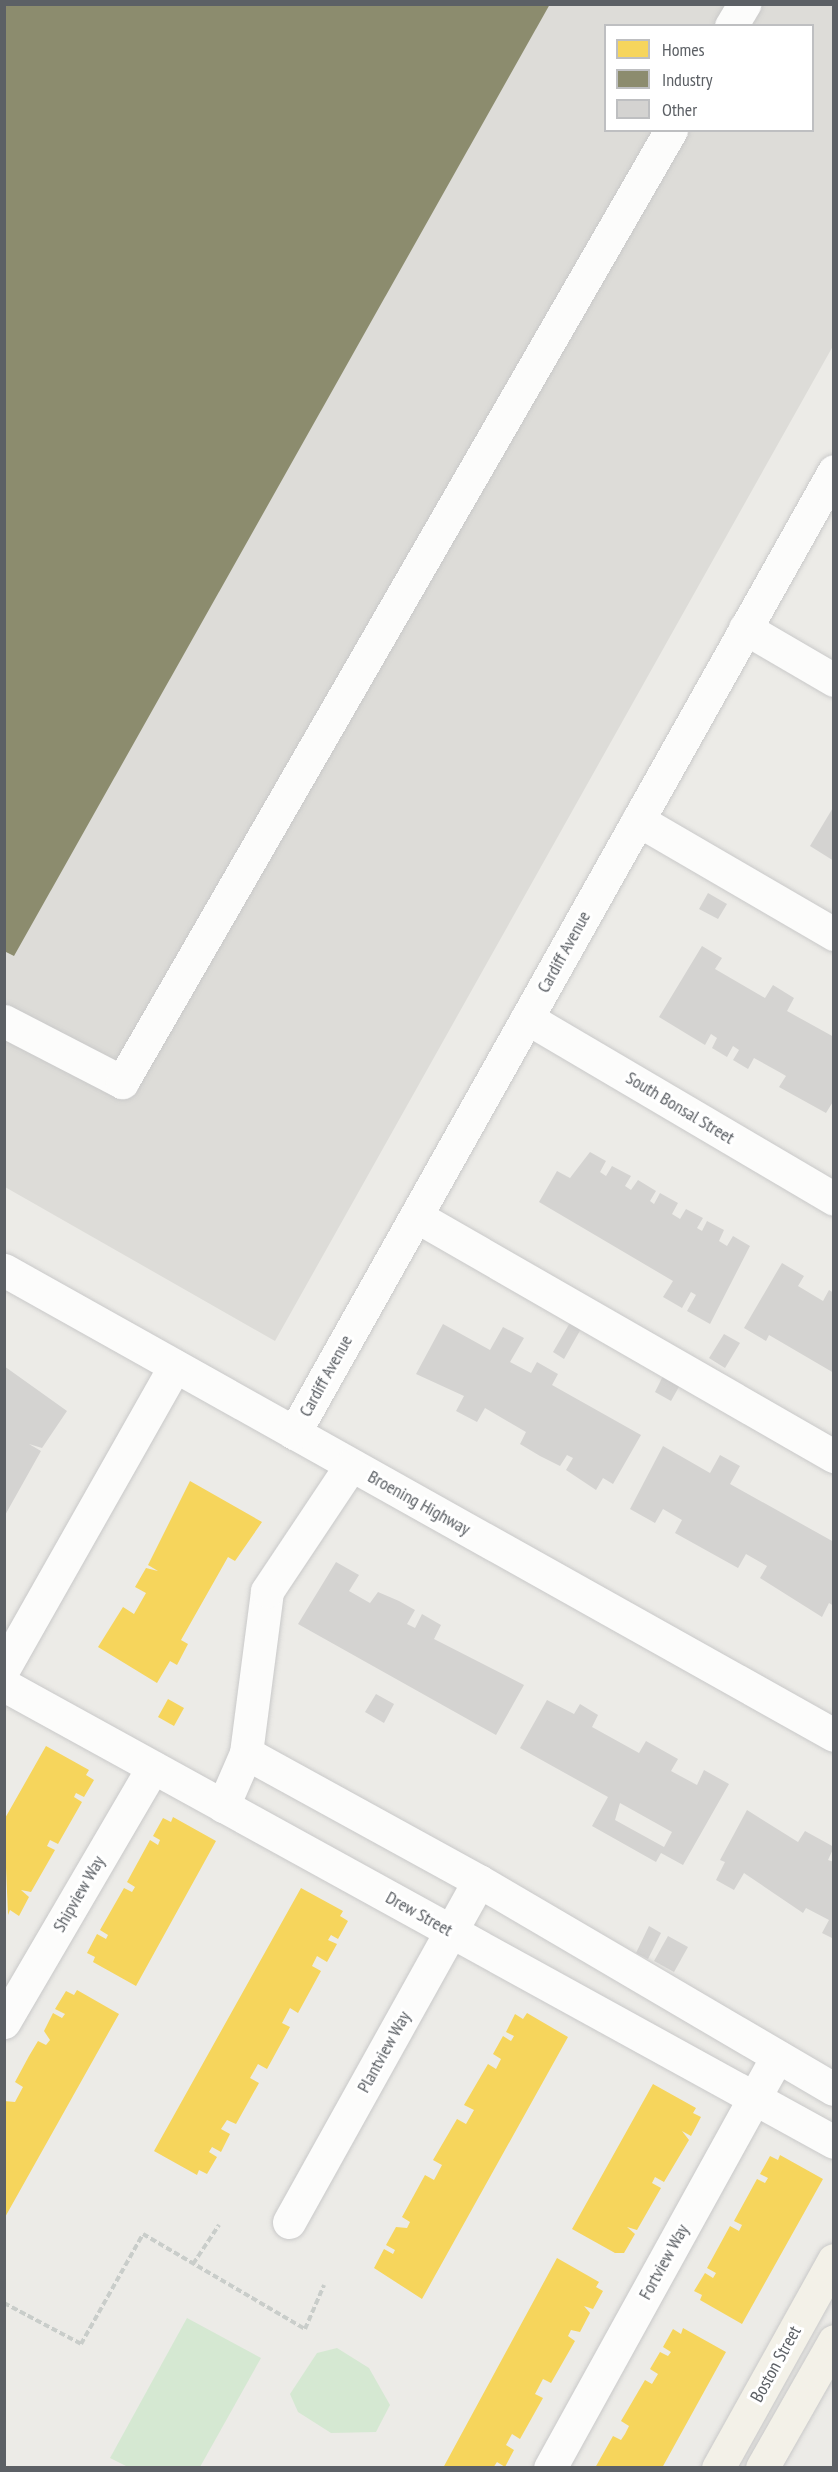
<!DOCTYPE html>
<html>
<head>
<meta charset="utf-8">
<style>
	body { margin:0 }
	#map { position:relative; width:838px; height:2472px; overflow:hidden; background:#ecebe7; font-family:"PT Sans Narrow",sans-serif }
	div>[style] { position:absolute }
	.industrial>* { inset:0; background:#dddcd8 }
	.green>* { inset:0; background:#d5e8d2 }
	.homes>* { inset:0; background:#f6d55c }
	.industry>* { inset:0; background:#8c8c6e }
	.building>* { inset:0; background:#d4d3d1 }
	.path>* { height:4px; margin-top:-2px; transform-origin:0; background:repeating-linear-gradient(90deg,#c9cdca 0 6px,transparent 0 9px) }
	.roads { filter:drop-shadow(0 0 2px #c9c9c9) drop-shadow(0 0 2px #c9c9c9) }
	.minor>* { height:33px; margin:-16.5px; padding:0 16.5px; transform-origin:16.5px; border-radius:16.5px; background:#fcfcfb }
	.major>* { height:33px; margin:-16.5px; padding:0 16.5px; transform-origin:16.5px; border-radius:16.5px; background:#f3f1e8 }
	span { translate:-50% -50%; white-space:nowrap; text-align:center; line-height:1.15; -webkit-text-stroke:6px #fff; paint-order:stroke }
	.street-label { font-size:18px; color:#5c6065 }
	.frame { position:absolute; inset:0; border:6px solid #5c6065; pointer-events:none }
	.legend { position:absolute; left:604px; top:24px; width:210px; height:108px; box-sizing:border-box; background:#fff; border:2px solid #bebfc1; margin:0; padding:8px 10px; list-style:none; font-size:18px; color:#5c6065 }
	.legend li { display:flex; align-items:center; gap:12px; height:30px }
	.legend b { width:30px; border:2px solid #bebfc1 }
</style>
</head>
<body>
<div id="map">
	<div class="industrial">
		<i style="clip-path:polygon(evenodd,5px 5px,833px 5px,833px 346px,275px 1341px,5px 1187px,5px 5px,606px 26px,812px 26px,812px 130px,606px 130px,606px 26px)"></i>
	</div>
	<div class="green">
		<i style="clip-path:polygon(187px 2318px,261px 2358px,200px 2467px,128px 2467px,110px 2458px)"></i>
		<i style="clip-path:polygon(337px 2348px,369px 2368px,390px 2405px,376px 2432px,331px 2433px,298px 2412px,290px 2394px,317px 2353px)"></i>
	</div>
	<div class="homes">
		<i style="clip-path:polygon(190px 1481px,262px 1522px,235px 1561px,228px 1557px,181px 1640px,188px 1644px,177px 1665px,170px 1661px,157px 1683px,98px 1647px,123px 1607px,134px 1614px,146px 1593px,135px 1587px,146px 1568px,158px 1571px,148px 1565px)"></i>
		<i style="clip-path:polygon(168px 1699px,184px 1708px,174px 1726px,158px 1717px)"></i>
		<i style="clip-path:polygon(46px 1746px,89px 1770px,86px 1775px,94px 1780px,84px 1797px,76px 1793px,74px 1797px,82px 1802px,58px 1844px,50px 1840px,47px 1846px,55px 1850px,31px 1892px,21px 1890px,29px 1897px,19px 1916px,10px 1910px,8px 1915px,4px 1820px)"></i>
		<i style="clip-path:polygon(173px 1817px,216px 1841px,136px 1986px,93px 1962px,95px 1957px,87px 1953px,97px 1934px,106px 1939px,108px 1935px,100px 1930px,124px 1888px,132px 1892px,135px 1887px,127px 1882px,150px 1840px,158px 1845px,160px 1840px,153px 1836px,163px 1818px,171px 1822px)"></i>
		<i style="clip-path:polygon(301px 1888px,343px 1911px,340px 1916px,348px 1921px,338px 1939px,331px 1935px,328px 1940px,337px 1944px,327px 1962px,317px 1956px,312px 1966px,321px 1971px,298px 2013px,290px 2008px,282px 2023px,290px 2027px,267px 2069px,258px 2064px,250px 2078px,259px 2083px,236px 2124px,227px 2120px,221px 2129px,230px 2134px,221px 2152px,212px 2147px,209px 2152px,217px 2157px,207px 2174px,199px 2170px,197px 2175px,154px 2151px)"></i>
		<i style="clip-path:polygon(77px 1990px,119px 2014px,4px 2219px,4px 2101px,15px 2102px,23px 2087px,15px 2082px,29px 2056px,38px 2041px,46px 2045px,50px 2040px,44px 2031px,53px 2013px,62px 2018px,65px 2014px,55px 2009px,66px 1991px,74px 1995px)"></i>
		<i style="clip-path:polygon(527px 2013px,568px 2037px,422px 2299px,374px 2268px,384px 2249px,393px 2254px,395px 2250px,386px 2245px,396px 2227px,407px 2228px,410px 2222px,402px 2217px,425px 2175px,434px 2180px,442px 2165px,433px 2160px,457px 2119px,466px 2124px,474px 2110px,464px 2105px,488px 2064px,496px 2069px,501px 2059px,493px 2054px,503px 2036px,511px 2041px,514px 2036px,506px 2032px,515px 2014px,523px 2019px)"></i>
		<i style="clip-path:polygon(653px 2084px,696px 2108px,693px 2113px,701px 2117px,691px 2136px,682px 2131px,689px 2140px,664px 2182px,655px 2177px,652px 2183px,661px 2188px,637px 2230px,627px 2227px,635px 2234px,624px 2253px,615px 2253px,572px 2229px)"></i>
		<i style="clip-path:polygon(780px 2155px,823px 2179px,742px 2324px,700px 2300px,702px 2295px,694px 2291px,705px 2273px,713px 2278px,716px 2273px,707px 2268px,730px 2226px,739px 2231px,742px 2225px,734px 2221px,757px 2179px,765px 2183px,768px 2178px,760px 2174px,770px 2156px,778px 2160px)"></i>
		<i style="clip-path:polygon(557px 2258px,599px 2282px,596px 2287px,603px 2291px,593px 2309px,584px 2306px,590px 2313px,580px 2332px,571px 2330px,568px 2336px,575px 2341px,551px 2383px,543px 2379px,535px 2394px,543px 2398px,520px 2439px,512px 2434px,506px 2445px,514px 2450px,505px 2467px,497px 2462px,493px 2468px,443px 2468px)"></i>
		<i style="clip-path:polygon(683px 2328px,726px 2352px,662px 2468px,595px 2468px,613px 2436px,621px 2440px,625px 2434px,629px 2426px,621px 2421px,645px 2380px,652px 2384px,658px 2374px,650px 2369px,660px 2352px,668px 2356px,671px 2352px,663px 2347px,673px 2329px,681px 2334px)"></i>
	</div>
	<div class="industry">
		<i style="clip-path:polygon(4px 4px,550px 4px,14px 956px,4px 951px)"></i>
	</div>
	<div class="building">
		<i style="clip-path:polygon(834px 806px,834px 861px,810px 846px)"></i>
		<i style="clip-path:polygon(708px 893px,727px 904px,718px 919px,699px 909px)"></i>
		<i style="clip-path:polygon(702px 946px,722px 958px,715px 969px,765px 998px,773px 985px,794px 998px,787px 1011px,834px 1037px,834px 1100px,826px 1113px,779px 1087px,786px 1076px,781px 1073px,754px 1058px,748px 1069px,733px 1060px,739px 1050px,733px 1046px,727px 1057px,712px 1048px,717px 1038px,711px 1034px,705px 1045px,659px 1017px)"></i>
		<i style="clip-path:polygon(590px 1152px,606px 1161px,600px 1172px,606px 1176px,612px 1166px,631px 1176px,625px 1186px,631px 1190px,638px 1180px,656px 1191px,650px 1201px,654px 1204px,660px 1193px,678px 1203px,672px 1214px,680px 1219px,686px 1209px,703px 1218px,697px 1228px,702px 1231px,707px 1221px,724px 1230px,719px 1241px,727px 1246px,733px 1236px,750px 1246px,710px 1324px,687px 1311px,696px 1295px,691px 1292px,682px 1308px,663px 1297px,673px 1281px,539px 1202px,557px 1171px,570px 1178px)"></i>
		<i style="clip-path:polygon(782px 1263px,804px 1276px,798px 1286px,823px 1301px,829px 1290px,834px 1293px,834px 1373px,769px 1335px,766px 1341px,744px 1328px)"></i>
		<i style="clip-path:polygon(571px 1321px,582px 1327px,564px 1359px,553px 1352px)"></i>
		<i style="clip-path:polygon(443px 1324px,490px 1350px,503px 1327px,524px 1338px,510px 1362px,531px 1373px,537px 1362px,558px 1374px,552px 1385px,641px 1435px,613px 1484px,603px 1478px,596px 1490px,566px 1470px,573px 1458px,567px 1455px,560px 1466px,540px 1456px,520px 1444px,526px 1432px,485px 1408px,477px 1422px,456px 1411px,464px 1396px,416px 1374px)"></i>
		<i style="clip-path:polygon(724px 1334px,740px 1343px,725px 1368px,709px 1358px)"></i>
		<i style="clip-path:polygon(4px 1366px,67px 1411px,42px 1448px,29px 1444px,41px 1451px,4px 1517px)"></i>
		<i style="clip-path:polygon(663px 1376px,680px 1385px,671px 1401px,655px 1392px)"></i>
		<i style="clip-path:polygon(663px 1446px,710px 1473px,720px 1455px,740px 1466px,730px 1484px,834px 1542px,834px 1606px,829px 1603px,822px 1617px,760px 1578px,767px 1566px,746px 1554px,738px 1568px,675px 1533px,682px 1520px,663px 1509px,655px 1523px,630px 1509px)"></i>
		<i style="clip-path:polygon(336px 1562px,359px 1575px,349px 1591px,370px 1603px,378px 1592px,399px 1601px,415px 1610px,407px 1624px,415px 1628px,422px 1614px,441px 1625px,434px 1639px,524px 1685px,496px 1735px,298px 1624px)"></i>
		<i style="clip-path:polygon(376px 1694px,394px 1704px,384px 1723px,365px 1712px)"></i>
		<i style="clip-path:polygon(evenodd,547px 1700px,574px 1714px,580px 1704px,598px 1715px,592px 1727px,639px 1753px,646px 1741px,678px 1759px,671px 1771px,697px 1785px,704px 1770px,729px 1784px,683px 1865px,661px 1853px,656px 1862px,592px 1826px,608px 1797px,520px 1748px,547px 1700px,620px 1803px,672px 1832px,664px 1847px,615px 1820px,620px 1803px)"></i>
		<i style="clip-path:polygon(747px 1810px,798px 1842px,805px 1831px,834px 1847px,828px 1860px,834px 1862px,834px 1939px,822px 1933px,829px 1920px,806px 1908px,803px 1913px,744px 1873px,734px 1890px,716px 1880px,725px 1862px,720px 1860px)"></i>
		<i style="clip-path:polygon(649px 1926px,661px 1933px,648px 1959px,636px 1953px)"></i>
		<i style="clip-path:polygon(668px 1936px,688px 1947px,674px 1972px,654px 1961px)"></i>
	</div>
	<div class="path">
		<i style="left:193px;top:2264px;width:47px;rotate:-56.3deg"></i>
		<i style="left:4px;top:2303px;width:87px;rotate:28deg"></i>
		<i style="left:81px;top:2344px;width:126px;rotate:-60.6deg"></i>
		<i style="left:143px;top:2234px;width:188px;rotate:30.4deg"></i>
		<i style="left:305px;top:2329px;width:48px;rotate:-66.6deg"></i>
	</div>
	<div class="roads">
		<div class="minor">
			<i style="left:731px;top:26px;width:26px;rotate:-59deg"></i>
			<i style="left:745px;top:628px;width:103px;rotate:30.3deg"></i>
			<i style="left:638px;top:820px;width:227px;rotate:30.2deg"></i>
			<i style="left:527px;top:1018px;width:356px;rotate:30.5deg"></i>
			<i style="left:4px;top:1021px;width:133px;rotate:27.3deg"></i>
			<i style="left:122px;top:1082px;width:1099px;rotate:-60.03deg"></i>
			<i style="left:416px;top:1216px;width:482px;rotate:29.9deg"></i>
			<i style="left:4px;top:1270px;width:951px;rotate:29.26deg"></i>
			<i style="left:294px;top:1433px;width:1103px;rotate:-60.69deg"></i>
			<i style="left:4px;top:1668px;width:347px;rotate:-60.5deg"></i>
			<i style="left:4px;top:1685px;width:947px;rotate:28.84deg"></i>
			<i style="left:246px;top:1753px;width:266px;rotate:28.8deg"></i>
			<i style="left:479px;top:1881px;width:411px;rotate:30.4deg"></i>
			<i style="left:223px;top:1806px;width:58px;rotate:-66.5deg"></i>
			<i style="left:246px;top:1753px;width:163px;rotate:-82.6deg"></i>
			<i style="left:267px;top:1591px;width:151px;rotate:-56.3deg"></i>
			<i style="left:4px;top:2022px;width:295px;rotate:-59.7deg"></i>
			<i style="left:289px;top:2222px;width:390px;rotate:-60.9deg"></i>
			<i style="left:550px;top:2468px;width:470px;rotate:-61.1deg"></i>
		</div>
		<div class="major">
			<i style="left:718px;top:2468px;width:238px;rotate:-60.9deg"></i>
			<i style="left:762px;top:2468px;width:146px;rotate:-60.4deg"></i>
		</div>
	</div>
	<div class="street-label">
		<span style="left:564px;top:952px;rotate:-61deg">Cardiff Avenue</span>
		<span style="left:680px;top:1108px;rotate:31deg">South Bonsal Street</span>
		<span style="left:326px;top:1376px;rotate:-61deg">Cardiff Avenue</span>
		<span style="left:419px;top:1503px;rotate:29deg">Broening Highway</span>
		<span style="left:79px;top:1894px;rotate:-60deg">Shipview Way</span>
		<span style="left:419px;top:1914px;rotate:29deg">Drew Street</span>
		<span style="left:384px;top:2052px;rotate:-61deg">Plantview Way</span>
		<span style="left:664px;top:2262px;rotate:-61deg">Fortview Way</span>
		<span style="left:776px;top:2364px;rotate:-61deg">Boston Street</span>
	</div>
	<div class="frame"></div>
	<ul class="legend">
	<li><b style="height:16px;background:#f6d55c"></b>Homes</li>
	<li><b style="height:16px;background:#8c8c6e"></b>Industry</li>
	<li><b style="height:16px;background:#d4d3d1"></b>Other</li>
	</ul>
</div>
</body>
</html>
